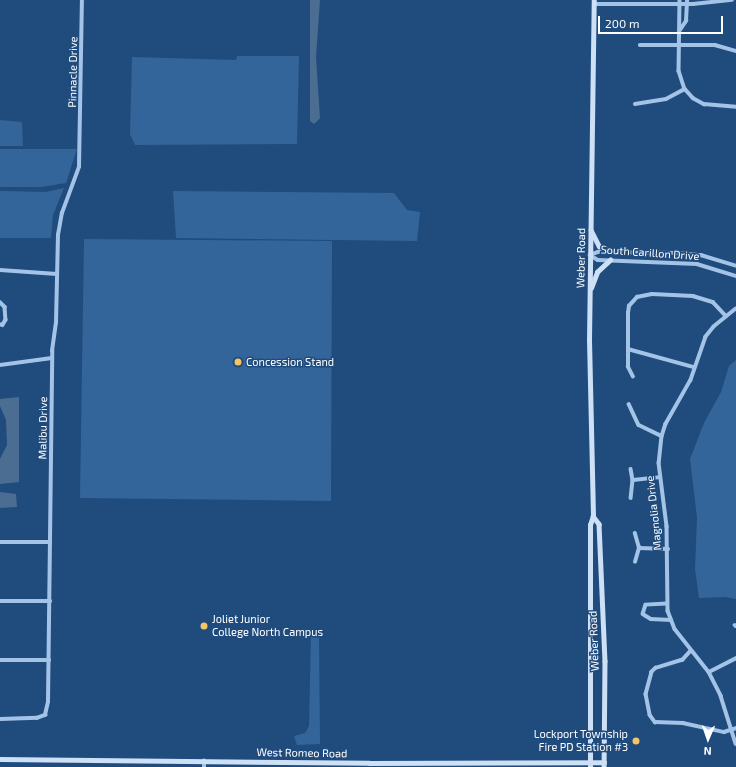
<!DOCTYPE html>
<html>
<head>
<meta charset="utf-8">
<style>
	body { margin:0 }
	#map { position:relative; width:736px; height:767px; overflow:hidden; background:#204b7d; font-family:"Exo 2",sans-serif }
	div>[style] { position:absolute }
	.green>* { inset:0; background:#33659b }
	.water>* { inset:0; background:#4c6d92 }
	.minor>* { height:3.5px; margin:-1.75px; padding:0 1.75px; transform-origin:1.75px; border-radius:1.75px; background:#a3c4e7 }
	.secondary>* { height:4.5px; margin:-2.25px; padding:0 2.25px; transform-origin:2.25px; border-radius:2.25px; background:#cde0f6 }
	.dots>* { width:11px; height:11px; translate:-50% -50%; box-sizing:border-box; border:2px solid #204b7d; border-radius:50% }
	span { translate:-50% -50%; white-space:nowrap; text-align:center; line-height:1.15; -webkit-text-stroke:3px #204b7d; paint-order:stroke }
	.street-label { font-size:11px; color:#fff }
	.poi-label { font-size:11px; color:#fff }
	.left { translate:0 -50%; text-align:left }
	.right { translate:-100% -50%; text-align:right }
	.north { position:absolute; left:688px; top:719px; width:40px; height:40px; -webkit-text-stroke:3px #204b7d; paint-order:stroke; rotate:182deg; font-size:11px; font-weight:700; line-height:16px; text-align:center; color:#fff }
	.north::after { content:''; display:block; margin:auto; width:14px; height:18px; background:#fff; clip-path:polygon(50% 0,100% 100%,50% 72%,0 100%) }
	.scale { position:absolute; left:598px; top:16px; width:125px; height:18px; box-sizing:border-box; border:2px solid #fff; border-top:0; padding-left:5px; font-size:12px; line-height:14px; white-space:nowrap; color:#fff; -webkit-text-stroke:3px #204b7d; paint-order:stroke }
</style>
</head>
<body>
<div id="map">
	<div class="green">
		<i style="clip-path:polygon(237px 56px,299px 56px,297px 144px,135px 145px,130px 134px,132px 57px,236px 60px)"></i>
		<i style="clip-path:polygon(0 120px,22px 122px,23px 146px,0 146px)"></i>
		<i style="clip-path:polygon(0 149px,77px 149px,66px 183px,41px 187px,0 187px)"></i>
		<i style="clip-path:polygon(64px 188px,53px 215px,51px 238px,0 238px,0 191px,46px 192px)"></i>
		<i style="clip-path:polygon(173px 191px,394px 193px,407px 210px,420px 212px,417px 241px,176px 238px)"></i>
		<i style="clip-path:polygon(84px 239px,332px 241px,331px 501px,80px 498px)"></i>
		<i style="clip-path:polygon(736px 360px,736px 599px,725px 597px,699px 598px,695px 569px,697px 518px,690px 459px,704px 423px,721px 392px,729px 366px)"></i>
		<i style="clip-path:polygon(313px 631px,318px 632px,319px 638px,320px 744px,297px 745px,294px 736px,305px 733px,309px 726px,311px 633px)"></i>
	</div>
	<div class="water">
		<i style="clip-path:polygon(310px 0,320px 0,316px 57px,320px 118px,314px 124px,310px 121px)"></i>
		<i style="clip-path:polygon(19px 397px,19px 482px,0 484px,0 459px,7px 445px,6px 420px,0 406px,0 399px)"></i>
		<i style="clip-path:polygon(0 492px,16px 494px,17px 507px,0 508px)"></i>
	</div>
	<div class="minor">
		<i style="left:680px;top:0;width:71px;rotate:90.8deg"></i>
		<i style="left:679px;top:71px;width:19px;rotate:72deg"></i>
		<i style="left:685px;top:89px;width:12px;rotate:48deg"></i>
		<i style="left:693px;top:98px;width:13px;rotate:29deg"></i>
		<i style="left:704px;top:104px;width:32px;rotate:5deg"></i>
		<i style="left:594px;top:4px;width:99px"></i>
		<i style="left:693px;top:4px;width:39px;rotate:-6deg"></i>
		<i style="left:680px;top:30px;width:11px;rotate:-56deg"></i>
		<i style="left:686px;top:21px;width:21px;rotate:-87deg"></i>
		<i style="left:640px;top:45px;width:75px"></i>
		<i style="left:715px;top:45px;width:22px;rotate:16deg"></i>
		<i style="left:635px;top:104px;width:31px;rotate:-9deg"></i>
		<i style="left:666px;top:99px;width:21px;rotate:-28deg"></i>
		<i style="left:590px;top:255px;width:9px;rotate:32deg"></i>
		<i style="left:598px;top:260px;width:99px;rotate:2.3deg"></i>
		<i style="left:697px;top:264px;width:41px;rotate:17.1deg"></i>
		<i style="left:590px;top:255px;width:9px;rotate:-21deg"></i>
		<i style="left:598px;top:252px;width:78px;rotate:0.7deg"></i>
		<i style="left:676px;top:253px;width:25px;rotate:5deg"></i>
		<i style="left:701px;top:255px;width:37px;rotate:17deg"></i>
		<i style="left:0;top:270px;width:57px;rotate:4deg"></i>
		<i style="left:0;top:302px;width:7px;rotate:45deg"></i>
		<i style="left:5px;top:307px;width:13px;rotate:86deg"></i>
		<i style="left:6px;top:320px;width:6px;rotate:121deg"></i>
		<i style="left:3px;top:325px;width:3px;rotate:180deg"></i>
		<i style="left:736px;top:309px;width:28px;rotate:141deg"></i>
		<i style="left:714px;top:327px;width:13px;rotate:129deg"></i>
		<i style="left:706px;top:337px;width:46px;rotate:109.2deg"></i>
		<i style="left:691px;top:380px;width:51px;rotate:119.6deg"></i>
		<i style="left:666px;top:424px;width:13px;rotate:108deg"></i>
		<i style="left:662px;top:436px;width:27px;rotate:96deg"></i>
		<i style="left:659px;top:463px;width:64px;rotate:82.8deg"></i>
		<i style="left:667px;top:526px;width:85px;rotate:89.3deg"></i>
		<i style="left:668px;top:611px;width:19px;rotate:69deg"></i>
		<i style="left:675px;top:629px;width:55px;rotate:51.7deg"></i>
		<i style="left:709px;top:672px;width:27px;rotate:63deg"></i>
		<i style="left:721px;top:696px;width:50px;rotate:72.6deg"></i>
		<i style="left:628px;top:349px;width:68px;rotate:15.3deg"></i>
		<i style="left:0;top:365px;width:52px;rotate:-7.7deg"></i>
		<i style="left:633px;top:377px;width:11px;rotate:-117deg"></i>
		<i style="left:628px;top:367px;width:54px;rotate:-90deg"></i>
		<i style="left:628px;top:313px;width:7px;rotate:-82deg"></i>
		<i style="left:629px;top:306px;width:12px;rotate:-48deg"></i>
		<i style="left:637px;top:297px;width:15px;rotate:-11deg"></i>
		<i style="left:652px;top:294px;width:41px;rotate:2.8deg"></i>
		<i style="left:693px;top:296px;width:21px;rotate:17deg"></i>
		<i style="left:713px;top:302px;width:19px;rotate:47deg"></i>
		<i style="left:629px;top:404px;width:23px;rotate:65deg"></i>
		<i style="left:639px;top:425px;width:25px;rotate:26deg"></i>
		<i style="left:631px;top:469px;width:11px;rotate:80deg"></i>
		<i style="left:633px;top:480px;width:18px;rotate:96deg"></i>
		<i style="left:633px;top:480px;width:27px;rotate:-6deg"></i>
		<i style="left:0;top:542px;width:50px"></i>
		<i style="left:639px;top:548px;width:29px;rotate:2deg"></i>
		<i style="left:635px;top:562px;width:15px;rotate:-74deg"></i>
		<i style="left:639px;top:548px;width:15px;rotate:-106deg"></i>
		<i style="left:0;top:601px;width:50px"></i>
		<i style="left:667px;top:604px;width:21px;rotate:177deg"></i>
		<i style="left:646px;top:605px;width:9px;rotate:108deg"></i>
		<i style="left:643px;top:614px;width:9px;rotate:32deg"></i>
		<i style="left:651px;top:619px;width:20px;rotate:3deg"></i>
		<i style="left:735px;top:625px;width:1px;rotate:45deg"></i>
		<i style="left:691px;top:651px;width:12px;rotate:132deg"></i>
		<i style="left:683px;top:660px;width:28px;rotate:163deg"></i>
		<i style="left:656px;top:668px;width:6px;rotate:135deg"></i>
		<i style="left:652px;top:672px;width:23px;rotate:105deg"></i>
		<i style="left:646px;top:694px;width:21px;rotate:79deg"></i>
		<i style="left:650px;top:715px;width:9px;rotate:54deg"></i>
		<i style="left:655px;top:722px;width:28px;rotate:2deg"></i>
		<i style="left:683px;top:723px;width:42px;rotate:12.4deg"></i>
		<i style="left:724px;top:732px;width:13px;rotate:-18deg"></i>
		<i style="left:0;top:660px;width:49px"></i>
		<i style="left:709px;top:672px;width:30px;rotate:-27deg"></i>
		<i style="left:0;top:719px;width:37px;rotate:-2deg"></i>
		<i style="left:37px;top:718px;width:9px;rotate:-21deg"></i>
		<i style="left:45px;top:715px;width:13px;rotate:-77deg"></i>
		<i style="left:48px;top:702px;width:351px;rotate:-89.3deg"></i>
		<i style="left:52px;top:351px;width:28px;rotate:-82deg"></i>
		<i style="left:56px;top:323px;width:88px;rotate:-88.7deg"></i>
		<i style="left:58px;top:235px;width:22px;rotate:-80deg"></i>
		<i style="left:62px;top:213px;width:49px;rotate:-69.7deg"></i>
		<i style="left:79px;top:167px;width:167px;rotate:-89deg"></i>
		<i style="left:204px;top:767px;width:6px;rotate:-90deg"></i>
	</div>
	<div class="secondary">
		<i style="left:591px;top:230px;width:18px;rotate:63deg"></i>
		<i style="left:599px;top:246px;width:16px;rotate:22deg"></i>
		<i style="left:591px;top:288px;width:17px;rotate:-69deg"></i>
		<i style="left:597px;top:272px;width:18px;rotate:-43deg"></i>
		<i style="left:593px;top:516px;width:10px;rotate:53deg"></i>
		<i style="left:599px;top:524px;width:137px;rotate:87.5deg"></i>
		<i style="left:605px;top:661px;width:106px;rotate:90.5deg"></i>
		<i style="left:0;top:759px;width:369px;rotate:0.6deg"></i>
		<i style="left:369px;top:763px;width:235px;rotate:-0.2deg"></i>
		<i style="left:590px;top:767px;width:242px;rotate:-90deg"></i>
		<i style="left:590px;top:525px;width:9px;rotate:-72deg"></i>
		<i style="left:593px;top:516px;width:176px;rotate:-91.3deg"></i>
		<i style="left:589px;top:340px;width:340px;rotate:-89.2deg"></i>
	</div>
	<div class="dots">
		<i style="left:238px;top:362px;background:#f4c664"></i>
		<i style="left:204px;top:626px;background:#f4c664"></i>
		<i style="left:636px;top:741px;background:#f4c664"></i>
	</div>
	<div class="street-label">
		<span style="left:73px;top:72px;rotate:-89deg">Pinnacle Drive</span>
		<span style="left:650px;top:253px;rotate:4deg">South Carillon Drive</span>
		<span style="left:581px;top:258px;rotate:-89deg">Weber Road</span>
		<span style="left:43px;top:428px;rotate:-89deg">Malibu Drive</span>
		<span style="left:654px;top:513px;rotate:-96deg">Magnolia Drive</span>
		<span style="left:594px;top:641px;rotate:-92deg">Weber Road</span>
		<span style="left:302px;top:753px;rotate:1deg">West Romeo Road</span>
	</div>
	<div class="poi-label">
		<span class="left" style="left:246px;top:362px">Concession Stand</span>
		<span class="left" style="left:212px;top:626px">Joliet Junior<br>College North Campus</span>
		<span class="right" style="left:628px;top:741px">Lockport Township<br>Fire PD Station #3</span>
	</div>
	<div class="north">N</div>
	<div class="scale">200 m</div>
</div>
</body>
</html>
